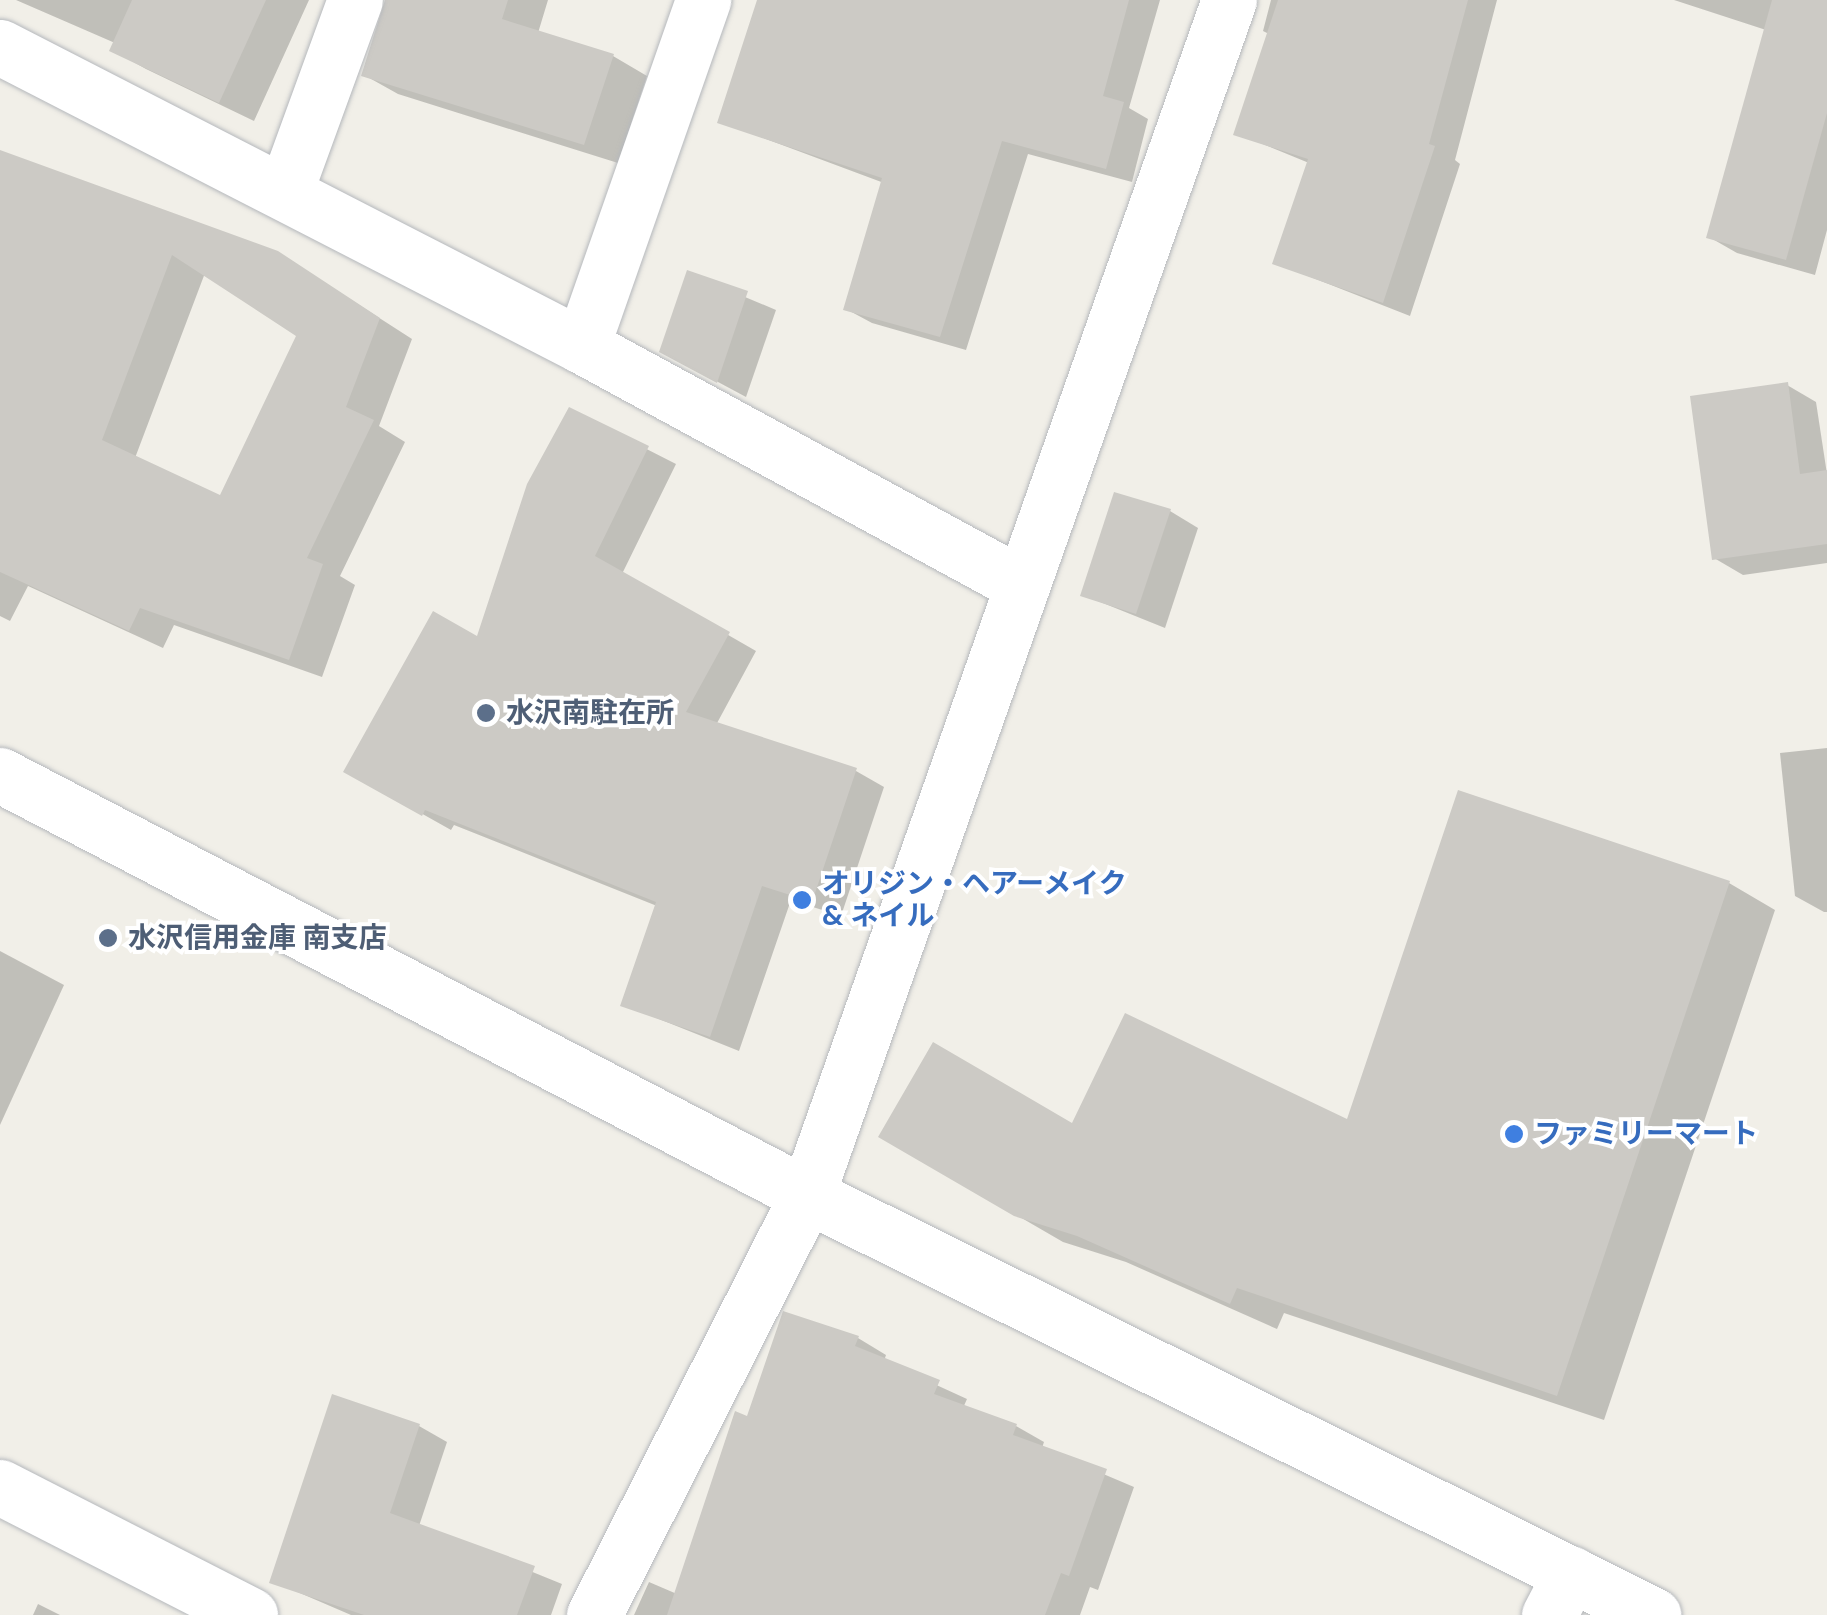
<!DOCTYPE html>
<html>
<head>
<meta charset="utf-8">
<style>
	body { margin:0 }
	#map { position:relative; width:1827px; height:1615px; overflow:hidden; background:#f1efe8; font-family:"DM Sans","Noto Sans JP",sans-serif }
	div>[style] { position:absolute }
	.shadow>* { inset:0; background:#0003 }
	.building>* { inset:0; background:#cccac5 }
	.roads { filter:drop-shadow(0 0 2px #b5b8bc) drop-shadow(0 0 2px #b5b8bc) }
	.street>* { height:55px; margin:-27.5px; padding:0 27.5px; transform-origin:27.5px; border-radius:27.5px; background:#fff }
	.secondary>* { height:55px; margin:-27.5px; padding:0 27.5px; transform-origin:27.5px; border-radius:27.5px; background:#fff }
	.dots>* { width:28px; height:28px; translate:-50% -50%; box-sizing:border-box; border:5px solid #fff; border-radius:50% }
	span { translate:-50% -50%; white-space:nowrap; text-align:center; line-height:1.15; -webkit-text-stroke:8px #fff; paint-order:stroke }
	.service-label { font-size:28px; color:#4e5e75; font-weight:700 }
	.left { translate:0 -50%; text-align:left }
	.shop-label { font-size:28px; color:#366cbe; font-weight:700 }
</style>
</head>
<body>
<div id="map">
	<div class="shadow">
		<i style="clip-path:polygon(16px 0,309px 0,254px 121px,146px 69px,112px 50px,115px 43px)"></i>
		<i style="clip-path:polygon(387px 0,548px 0,538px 33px,613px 56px,647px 76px,618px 163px,398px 94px,364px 75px)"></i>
		<i style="clip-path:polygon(806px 0,1160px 0,1129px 108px,1148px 119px,1132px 182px,1028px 154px,966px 350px,872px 323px,846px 309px,884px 183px,720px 122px)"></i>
		<i style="clip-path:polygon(1271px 0,1497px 0,1455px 160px,1460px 164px,1410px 316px,1275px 263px,1309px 163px,1236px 133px,1269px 34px,1263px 31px)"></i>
		<i style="clip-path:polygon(1674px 0,1827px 0,1827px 230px,1815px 275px,1737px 253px,1709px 237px,1766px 30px)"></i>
		<i style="clip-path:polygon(evenodd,0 155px,311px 274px,412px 339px,379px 426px,405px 442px,340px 576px,355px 585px,322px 677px,174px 625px,163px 648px,28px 586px,10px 621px,0 616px,0 155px,205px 273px,299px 335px,221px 498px,135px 458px,205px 273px)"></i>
		<i style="clip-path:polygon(688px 273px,776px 310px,746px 397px,690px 367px)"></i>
		<i style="clip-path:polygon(1787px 385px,1816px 402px,1827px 474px,1827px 563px,1743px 575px,1714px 558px)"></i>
		<i style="clip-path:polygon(570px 410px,676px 464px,622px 574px,756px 651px,716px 725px,856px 771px,884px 787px,841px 916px,791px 900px,739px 1051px,624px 1005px,657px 906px,454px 825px,451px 830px,346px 771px,478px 639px)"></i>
		<i style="clip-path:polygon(1170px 511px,1198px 528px,1165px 628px,1083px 595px)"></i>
		<i style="clip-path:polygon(1827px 748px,1827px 912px,1824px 912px,1795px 896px,1780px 753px)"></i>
		<i style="clip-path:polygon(1729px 883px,1775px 910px,1604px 1420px,1284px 1313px,1277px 1329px,1126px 1262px,1063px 1242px,881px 1136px,1349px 1122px)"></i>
		<i style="clip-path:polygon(0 951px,64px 985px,0 1125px)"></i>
		<i style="clip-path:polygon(858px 1338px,886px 1355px,884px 1361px,967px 1399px,963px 1408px,1016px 1426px,1044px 1442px,1042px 1448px,1134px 1487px,1098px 1590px,1090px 1587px,1080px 1615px,634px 1615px,649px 1582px,677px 1594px,749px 1419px)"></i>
		<i style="clip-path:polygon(419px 1426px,447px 1442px,419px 1526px,562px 1584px,551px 1615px,351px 1615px,272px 1581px)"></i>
		<i style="clip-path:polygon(38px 1604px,60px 1615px,33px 1615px)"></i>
	</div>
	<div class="building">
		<i style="clip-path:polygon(132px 0,266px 0,219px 103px,109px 51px)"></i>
		<i style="clip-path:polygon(385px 0,508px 0,502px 19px,614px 54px,584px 145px,361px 76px)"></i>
		<i style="clip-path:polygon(757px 0,1129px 0,1103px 96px,1124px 102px,1106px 169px,1002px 141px,940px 337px,843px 310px,882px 178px,717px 123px)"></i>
		<i style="clip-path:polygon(1278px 0,1468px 0,1429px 144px,1435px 146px,1383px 303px,1272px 264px,1308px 159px,1233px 135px)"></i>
		<i style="clip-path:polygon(1772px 0,1827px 0,1827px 113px,1786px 260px,1706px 238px)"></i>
		<i style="clip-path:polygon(evenodd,0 150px,278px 251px,380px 318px,346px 407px,374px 420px,307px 558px,323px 564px,289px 660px,140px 608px,129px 631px,0 572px,0 150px,172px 255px,296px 336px,220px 495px,102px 440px,172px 255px)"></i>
		<i style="clip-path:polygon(687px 270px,748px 291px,717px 383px,659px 352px)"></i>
		<i style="clip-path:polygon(1788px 382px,1800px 474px,1827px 470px,1827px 544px,1712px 560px,1690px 396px)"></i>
		<i style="clip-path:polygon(569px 407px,649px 446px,595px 556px,730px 632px,686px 712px,857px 768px,812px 902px,762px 886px,710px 1037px,620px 1006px,656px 902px,425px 810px,422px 816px,343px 772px,433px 611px,477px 636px,527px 484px)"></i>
		<i style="clip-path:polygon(1114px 492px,1171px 509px,1136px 614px,1080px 596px)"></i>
		<i style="clip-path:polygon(1458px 790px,1730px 881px,1557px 1396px,1237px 1288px,1230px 1304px,1077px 1236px,1014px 1216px,878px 1137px,933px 1042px,1072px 1123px,1125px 1013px,1347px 1119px)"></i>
		<i style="clip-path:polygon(783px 1311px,859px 1336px,855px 1346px,940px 1380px,934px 1394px,1017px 1424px,1013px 1435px,1107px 1469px,1069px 1576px,1061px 1573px,1045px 1615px,667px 1615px,735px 1411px,747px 1416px)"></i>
		<i style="clip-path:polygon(332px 1394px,420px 1424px,390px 1513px,535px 1566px,517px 1615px,364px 1615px,269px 1583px)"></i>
	</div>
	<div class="roads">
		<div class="street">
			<i style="left:0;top:47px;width:654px;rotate:27.19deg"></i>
			<i style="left:582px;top:346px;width:499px;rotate:28.5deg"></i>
			<i style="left:285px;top:192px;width:204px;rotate:-70deg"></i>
			<i style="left:582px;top:346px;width:367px;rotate:-70.7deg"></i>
			<i style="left:0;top:1487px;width:281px;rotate:27.1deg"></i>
			<i style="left:594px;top:1615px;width:471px;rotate:-63.1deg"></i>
			<i style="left:807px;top:1195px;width:1267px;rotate:-70.55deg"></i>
			<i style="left:1549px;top:1615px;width:47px;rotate:-62.4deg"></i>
		</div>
		<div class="secondary">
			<i style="left:0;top:775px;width:910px;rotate:27.49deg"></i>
			<i style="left:807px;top:1195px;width:945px;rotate:26.4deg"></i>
		</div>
	</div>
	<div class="dots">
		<i style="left:486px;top:713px;background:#5c6f8a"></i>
		<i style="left:802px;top:900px;background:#3f7fe0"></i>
		<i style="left:108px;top:938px;background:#5c6f8a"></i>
		<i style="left:1514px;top:1134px;background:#3f7fe0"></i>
	</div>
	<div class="service-label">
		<span class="left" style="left:506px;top:713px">水沢南駐在所</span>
		<span class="left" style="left:128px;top:938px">水沢信用金庫 南支店</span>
	</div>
	<div class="shop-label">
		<span class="left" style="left:822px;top:900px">オリジン・ヘアーメイク<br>&amp; ネイル</span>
		<span class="left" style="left:1534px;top:1134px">ファミリーマート</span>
	</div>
</div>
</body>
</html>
